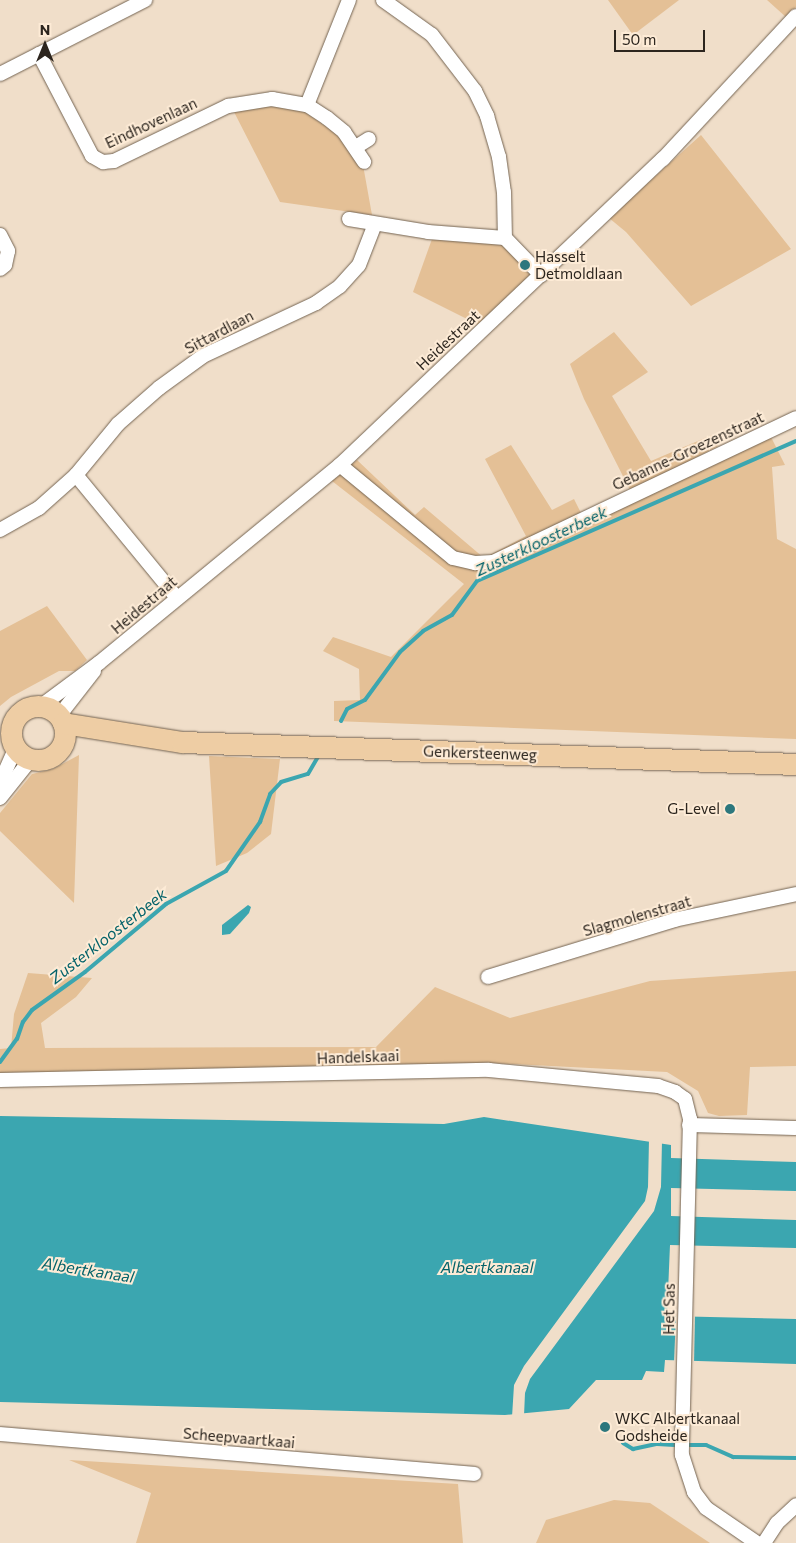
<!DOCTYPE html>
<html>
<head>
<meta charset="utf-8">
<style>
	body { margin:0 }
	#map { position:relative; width:796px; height:1543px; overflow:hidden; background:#f0dec9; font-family:Commissioner,sans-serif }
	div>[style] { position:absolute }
	.green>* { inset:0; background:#e4c096 }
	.water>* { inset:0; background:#3ba6b0 }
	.pier>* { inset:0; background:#f0dec9 }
	.stream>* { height:4px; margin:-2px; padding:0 2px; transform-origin:2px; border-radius:2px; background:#3ba6b0 }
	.roads { filter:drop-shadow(0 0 1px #746452) drop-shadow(0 0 1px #746452) }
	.street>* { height:14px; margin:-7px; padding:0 7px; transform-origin:7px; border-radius:7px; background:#fff }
	.primary>* { height:21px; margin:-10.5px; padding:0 10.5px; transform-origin:10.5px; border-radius:10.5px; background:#eecda4 }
	.primary>.ring { margin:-10.5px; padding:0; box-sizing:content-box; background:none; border:21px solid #eecda4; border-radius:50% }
	.dots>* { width:14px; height:14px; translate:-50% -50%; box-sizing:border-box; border:2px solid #fdebd6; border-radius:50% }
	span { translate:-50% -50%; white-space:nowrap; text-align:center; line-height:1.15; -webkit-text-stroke:4px #fdebd6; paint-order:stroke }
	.street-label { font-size:15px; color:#2c251e }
	.poi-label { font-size:15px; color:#2c251e }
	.left { translate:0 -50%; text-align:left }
	.right { translate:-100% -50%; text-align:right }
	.water-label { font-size:16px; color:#046269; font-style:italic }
	.north { position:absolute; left:20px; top:20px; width:50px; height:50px; -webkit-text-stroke:4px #fdebd6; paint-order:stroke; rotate:0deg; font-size:14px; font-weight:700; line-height:20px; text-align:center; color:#2c251e }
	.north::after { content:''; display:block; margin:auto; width:18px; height:22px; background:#2c251e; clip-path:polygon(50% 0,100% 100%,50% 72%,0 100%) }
	.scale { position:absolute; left:614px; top:30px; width:91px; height:22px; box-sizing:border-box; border:2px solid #2c251e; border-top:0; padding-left:6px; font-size:15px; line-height:18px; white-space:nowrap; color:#2c251e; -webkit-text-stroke:4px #fdebd6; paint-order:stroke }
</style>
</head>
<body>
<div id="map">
	<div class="green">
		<i style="clip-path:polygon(608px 0,679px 0,633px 35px)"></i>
		<i style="clip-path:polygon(767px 0,796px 0,796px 7px,787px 18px)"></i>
		<i style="clip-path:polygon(250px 106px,290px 107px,305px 112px,338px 135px,359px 166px,363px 165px,372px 215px,280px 202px,233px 110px)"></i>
		<i style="clip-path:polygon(701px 135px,791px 249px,691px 306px,626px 232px,609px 218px)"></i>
		<i style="clip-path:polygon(432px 239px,505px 245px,530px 275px,479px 325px,413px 292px)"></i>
		<i style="clip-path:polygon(614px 332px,648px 372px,612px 396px,651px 461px,712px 435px,718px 446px,631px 492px,584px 399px,570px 364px)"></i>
		<i style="clip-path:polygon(771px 437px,785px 465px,772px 467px,777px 539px,796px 549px,796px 739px,334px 721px,334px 701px,360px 700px,359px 669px,323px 651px,333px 637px,391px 657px,464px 584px,332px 481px,357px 460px,415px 515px,424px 507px,484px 558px,526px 536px,485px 459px,511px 445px,552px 510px,574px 499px,587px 525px)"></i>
		<i style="clip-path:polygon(47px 606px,87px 660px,75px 671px,59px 671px,11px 697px,0 706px,0 631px)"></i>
		<i style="clip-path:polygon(79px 755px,74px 903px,0 831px,0 813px,32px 774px,53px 769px)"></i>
		<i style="clip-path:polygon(209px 756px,280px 759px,271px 834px,247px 853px,216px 866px)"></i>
		<i style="clip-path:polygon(796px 971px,796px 1066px,750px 1067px,747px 1115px,719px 1116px,708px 1113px,698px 1091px,667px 1072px,491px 1063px,0 1075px,0 1049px,11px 1048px,14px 1014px,28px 973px,92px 978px,76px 997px,41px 1023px,45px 1048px,376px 1047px,435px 987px,510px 1018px,650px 981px)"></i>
		<i style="clip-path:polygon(69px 1460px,458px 1484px,463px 1543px,136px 1543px,151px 1493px)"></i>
		<i style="clip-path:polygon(614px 1500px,650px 1503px,710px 1543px,536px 1543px,546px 1520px)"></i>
	</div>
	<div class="water">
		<i style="clip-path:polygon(248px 905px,251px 907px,249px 913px,230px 934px,222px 935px,222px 925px)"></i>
		<i style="clip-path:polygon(0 1116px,444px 1124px,484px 1117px,671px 1145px,671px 1158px,796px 1162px,796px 1191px,671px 1188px,671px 1216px,796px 1220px,796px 1248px,670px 1245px,667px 1316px,796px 1319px,796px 1364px,665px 1360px,664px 1372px,646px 1371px,642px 1380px,596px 1380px,569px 1409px,505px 1415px,0 1402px)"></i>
	</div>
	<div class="pier">
		<i style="clip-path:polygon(649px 1139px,662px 1141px,661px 1187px,654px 1211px,530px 1379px,525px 1393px,524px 1416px,512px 1417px,514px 1385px,524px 1366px,645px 1201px,648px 1187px)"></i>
		<i style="clip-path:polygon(676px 1314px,695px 1314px,694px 1364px,674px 1363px)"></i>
	</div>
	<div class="stream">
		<i style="left:341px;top:721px;width:13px;rotate:-63deg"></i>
		<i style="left:347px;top:709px;width:20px;rotate:-27deg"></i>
		<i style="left:365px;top:700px;width:59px;rotate:-53.9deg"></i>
		<i style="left:400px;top:652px;width:31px;rotate:-42deg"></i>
		<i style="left:423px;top:631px;width:33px;rotate:-29deg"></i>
		<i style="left:452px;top:615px;width:42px;rotate:-53.7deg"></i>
		<i style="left:477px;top:581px;width:348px;rotate:-23.7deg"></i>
		<i style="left:0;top:1062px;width:29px;rotate:-54deg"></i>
		<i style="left:17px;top:1039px;width:18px;rotate:-71deg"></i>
		<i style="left:23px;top:1022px;width:15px;rotate:-53deg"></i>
		<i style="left:32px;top:1010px;width:65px;rotate:-35.6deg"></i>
		<i style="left:85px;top:972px;width:106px;rotate:-40deg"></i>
		<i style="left:166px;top:904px;width:68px;rotate:-28.8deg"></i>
		<i style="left:226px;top:871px;width:60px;rotate:-55.2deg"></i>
		<i style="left:260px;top:822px;width:30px;rotate:-70deg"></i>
		<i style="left:270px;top:794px;width:16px;rotate:-47deg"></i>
		<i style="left:281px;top:782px;width:28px;rotate:-17deg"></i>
		<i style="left:308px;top:774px;width:20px;rotate:-60deg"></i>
		<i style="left:623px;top:1443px;width:12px;rotate:31deg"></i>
		<i style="left:633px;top:1449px;width:25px;rotate:-12deg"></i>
		<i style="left:657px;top:1444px;width:22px;rotate:3deg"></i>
		<i style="left:686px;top:1445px;width:20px"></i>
		<i style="left:706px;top:1445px;width:30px;rotate:24deg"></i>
		<i style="left:733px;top:1457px;width:63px;rotate:0.9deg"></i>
	</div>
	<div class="roads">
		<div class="street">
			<i style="left:383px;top:0;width:60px;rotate:35.5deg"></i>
			<i style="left:432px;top:35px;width:71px;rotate:52.5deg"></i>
			<i style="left:475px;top:91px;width:28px;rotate:64deg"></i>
			<i style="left:487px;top:116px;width:43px;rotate:73.7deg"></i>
			<i style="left:499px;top:157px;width:35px;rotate:82deg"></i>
			<i style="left:504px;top:192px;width:46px;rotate:88.8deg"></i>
			<i style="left:505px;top:238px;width:52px;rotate:45.8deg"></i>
			<i style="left:39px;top:54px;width:115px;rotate:62.5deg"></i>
			<i style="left:92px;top:156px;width:13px;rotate:29deg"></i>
			<i style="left:103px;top:162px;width:11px;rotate:-5deg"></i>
			<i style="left:114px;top:161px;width:127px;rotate:-25.8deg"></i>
			<i style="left:228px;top:106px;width:45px;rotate:-9deg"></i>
			<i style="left:272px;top:99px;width:36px;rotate:10deg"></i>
			<i style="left:307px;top:105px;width:24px;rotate:33deg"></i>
			<i style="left:327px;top:118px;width:22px;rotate:39deg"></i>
			<i style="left:344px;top:132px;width:36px;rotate:56deg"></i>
			<i style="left:0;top:74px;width:163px;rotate:-27deg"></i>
			<i style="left:307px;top:105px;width:113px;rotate:-68.2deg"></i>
			<i style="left:356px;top:147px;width:15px;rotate:-32deg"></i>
			<i style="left:349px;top:219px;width:80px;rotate:9.3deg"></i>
			<i style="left:428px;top:232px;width:77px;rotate:4.5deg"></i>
			<i style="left:0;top:235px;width:18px;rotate:63deg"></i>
			<i style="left:8px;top:251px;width:14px;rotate:102deg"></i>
			<i style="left:5px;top:265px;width:6px;rotate:141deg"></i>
			<i style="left:340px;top:465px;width:146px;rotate:39.5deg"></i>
			<i style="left:453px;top:558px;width:23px;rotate:13deg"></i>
			<i style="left:475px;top:563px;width:18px;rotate:-3deg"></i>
			<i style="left:493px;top:562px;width:335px;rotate:-25.4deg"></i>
			<i style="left:76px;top:475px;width:159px;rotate:50.6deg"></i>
			<i style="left:0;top:530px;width:45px;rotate:-29.4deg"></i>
			<i style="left:39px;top:508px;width:50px;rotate:-41.7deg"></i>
			<i style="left:76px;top:475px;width:66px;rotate:-50.5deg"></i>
			<i style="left:118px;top:424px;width:55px;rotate:-41.3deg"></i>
			<i style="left:159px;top:388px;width:54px;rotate:-36deg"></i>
			<i style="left:203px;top:356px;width:125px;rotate:-25.1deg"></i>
			<i style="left:316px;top:303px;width:29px;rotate:-35deg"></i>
			<i style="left:340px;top:286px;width:28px;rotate:-48deg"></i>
			<i style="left:359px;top:265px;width:44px;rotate:-68.7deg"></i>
			<i style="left:41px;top:706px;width:72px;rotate:-36.6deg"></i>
			<i style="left:99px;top:663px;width:312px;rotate:-39.4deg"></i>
			<i style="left:340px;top:465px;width:445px;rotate:-43.5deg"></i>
			<i style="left:663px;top:159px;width:195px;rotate:-47.1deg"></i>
			<i style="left:59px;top:716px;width:57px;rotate:-52.1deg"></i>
			<i style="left:0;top:783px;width:37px;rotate:-66deg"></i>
			<i style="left:0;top:798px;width:50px;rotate:-51.5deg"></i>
			<i style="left:488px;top:977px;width:195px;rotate:-17deg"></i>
			<i style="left:674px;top:920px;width:125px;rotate:-12deg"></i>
			<i style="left:0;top:1080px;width:489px;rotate:-1.2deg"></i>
			<i style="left:489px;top:1070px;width:170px;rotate:5.4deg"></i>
			<i style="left:658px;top:1086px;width:18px;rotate:19deg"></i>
			<i style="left:675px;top:1092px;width:12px;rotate:35deg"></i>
			<i style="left:685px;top:1099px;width:21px;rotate:76deg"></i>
			<i style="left:690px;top:1119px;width:336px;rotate:91.4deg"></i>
			<i style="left:682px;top:1455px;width:39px;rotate:72deg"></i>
			<i style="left:694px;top:1492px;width:20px;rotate:53deg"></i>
			<i style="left:706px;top:1508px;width:62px;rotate:34.5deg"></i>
			<i style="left:689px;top:1125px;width:107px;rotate:1.6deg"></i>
			<i style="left:0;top:1434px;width:476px;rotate:4.8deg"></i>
			<i style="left:764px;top:1543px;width:24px;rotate:-57deg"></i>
			<i style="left:777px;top:1523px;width:26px;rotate:-43deg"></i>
		</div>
		<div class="primary">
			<i class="ring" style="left:11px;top:706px;width:33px;height:33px"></i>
			<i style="left:63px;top:723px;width:121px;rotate:9.1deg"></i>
			<i style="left:182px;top:742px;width:614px;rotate:2.05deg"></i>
		</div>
	</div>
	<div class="dots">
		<i style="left:525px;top:265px;background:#2d777d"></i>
		<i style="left:730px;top:809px;background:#2d777d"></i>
		<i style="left:605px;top:1427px;background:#2d777d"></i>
	</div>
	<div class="street-label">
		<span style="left:151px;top:123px;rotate:-25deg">Eindhovenlaan</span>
		<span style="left:219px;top:332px;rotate:-28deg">Sittardlaan</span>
		<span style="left:448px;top:340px;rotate:-43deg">Heidestraat</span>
		<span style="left:688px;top:451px;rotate:-25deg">Gebanne-Groezenstraat</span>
		<span style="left:144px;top:605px;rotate:-40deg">Heidestraat</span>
		<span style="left:480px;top:753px;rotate:2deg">Genkersteenweg</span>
		<span style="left:637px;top:916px;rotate:-16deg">Slagmolenstraat</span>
		<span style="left:358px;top:1057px;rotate:-2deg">Handelskaai</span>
		<span style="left:669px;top:1309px;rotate:-89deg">Het Sas</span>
		<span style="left:239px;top:1438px;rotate:5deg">Scheepvaartkaai</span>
	</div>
	<div class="poi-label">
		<span class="left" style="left:535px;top:265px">Hasselt<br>Detmoldlaan</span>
		<span class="right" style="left:720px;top:809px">G-Level</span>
		<span class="left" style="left:615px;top:1427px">WKC Albertkanaal<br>Godsheide</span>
	</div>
	<div class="water-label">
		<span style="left:541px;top:541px;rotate:-25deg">Zusterkloosterbeek</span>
		<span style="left:108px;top:936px;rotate:-38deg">Zusterkloosterbeek</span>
		<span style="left:487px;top:1267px">Albertkanaal</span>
		<span style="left:88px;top:1270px;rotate:9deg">Albertkanaal</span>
	</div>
	<div class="north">N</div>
	<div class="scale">50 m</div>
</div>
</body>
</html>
